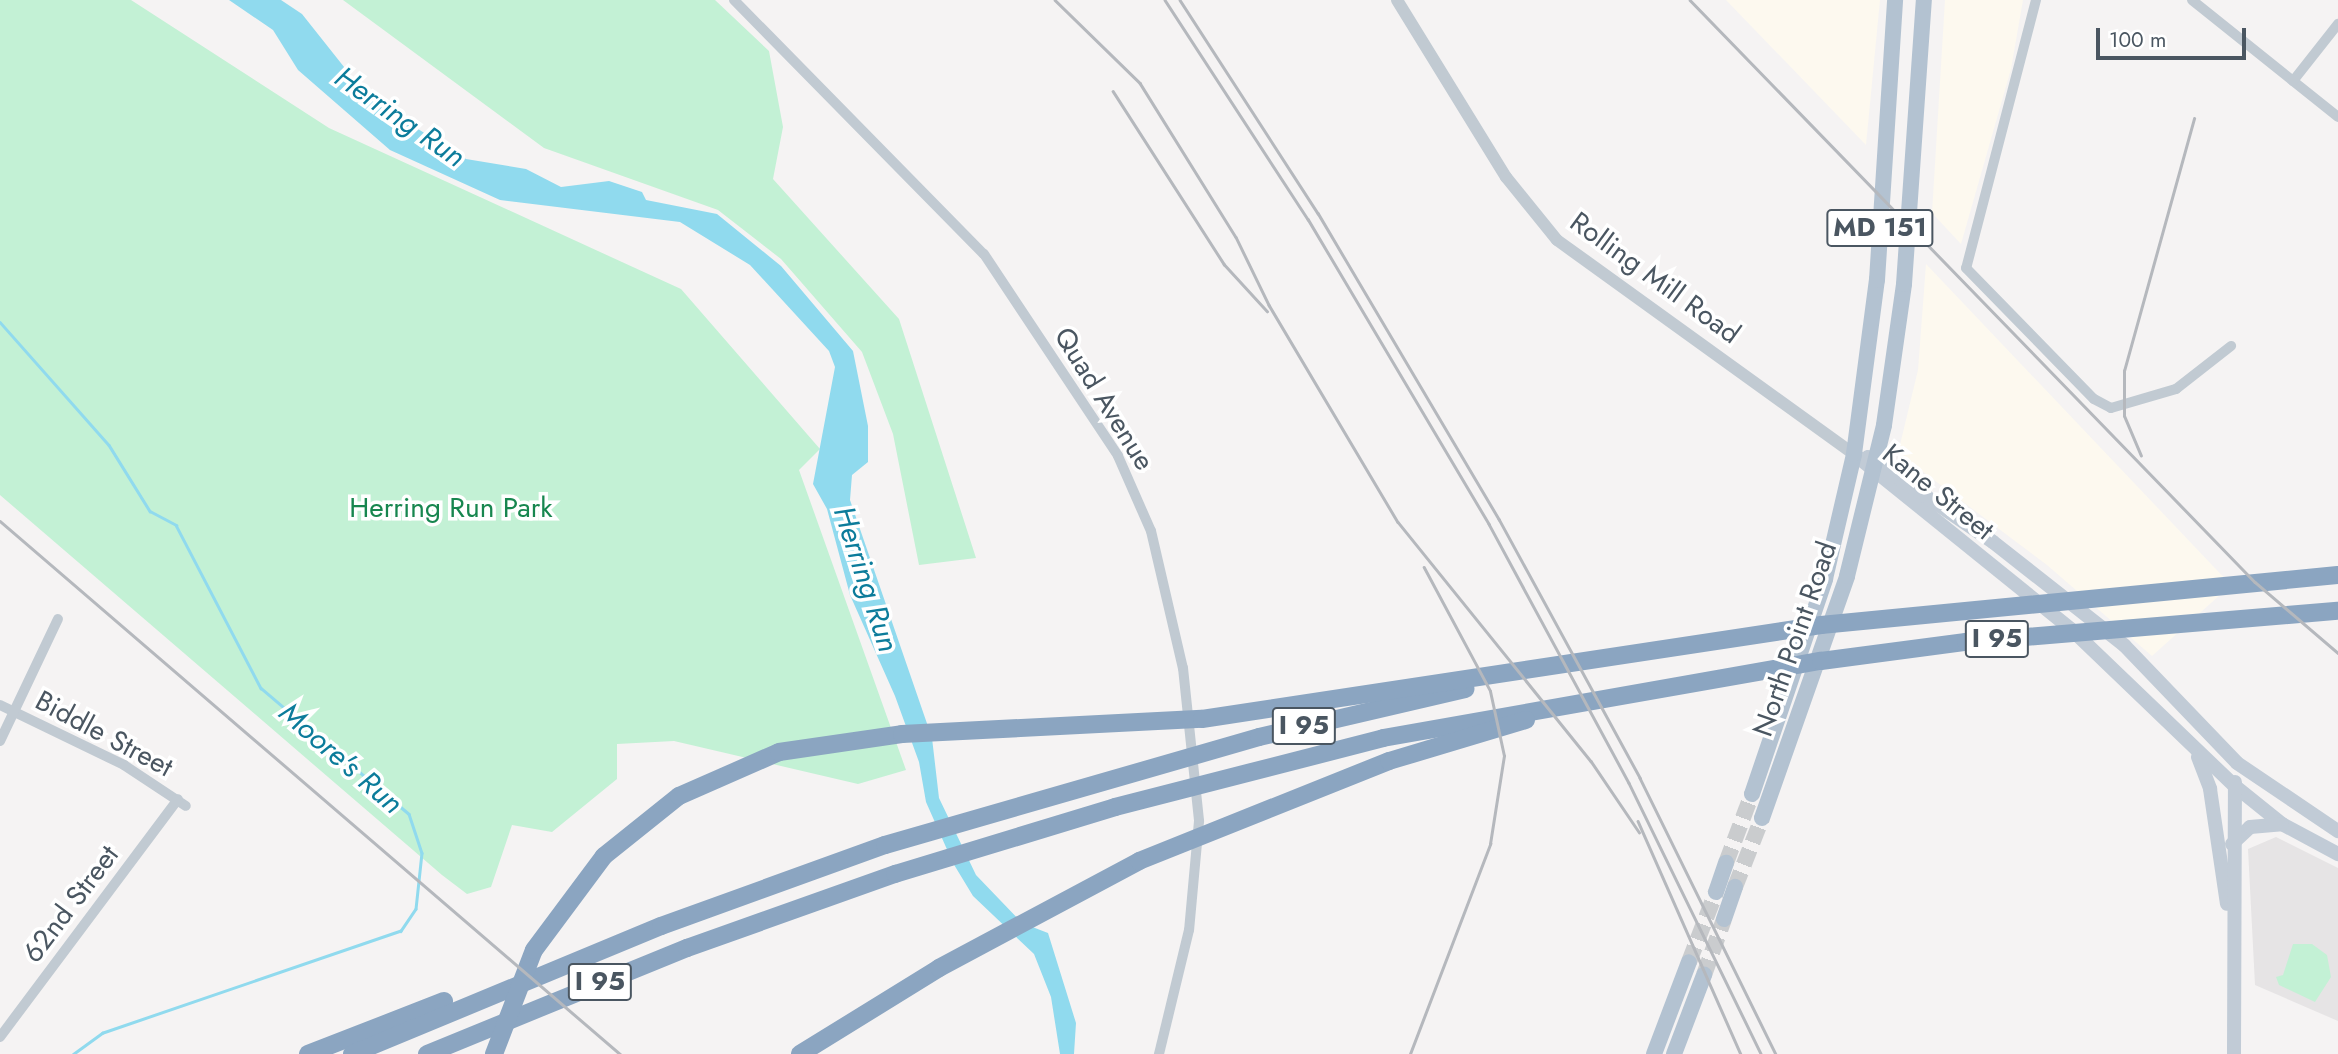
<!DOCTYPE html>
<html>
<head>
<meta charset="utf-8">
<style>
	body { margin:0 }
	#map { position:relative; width:2338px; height:1054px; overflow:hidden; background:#f5f3f3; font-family:Jost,sans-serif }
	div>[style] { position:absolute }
	.commercial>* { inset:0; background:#fdf9ef }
	.education>* { inset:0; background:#e6e4e5 }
	.green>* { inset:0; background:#c3f1d5 }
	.water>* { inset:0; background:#90daee }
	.stream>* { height:2.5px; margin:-1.25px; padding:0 1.25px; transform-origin:1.25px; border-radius:1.25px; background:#90daee }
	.primary-tunnel>* { height:16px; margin-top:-8px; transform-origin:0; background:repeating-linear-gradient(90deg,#caccce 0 16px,transparent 0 24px) }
	.minor>* { height:10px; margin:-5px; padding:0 5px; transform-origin:5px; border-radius:5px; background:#c1cad2 }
	.tertiary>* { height:12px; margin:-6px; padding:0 6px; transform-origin:6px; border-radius:6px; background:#c1cad2 }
	.secondary>* { height:14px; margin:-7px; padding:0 7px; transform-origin:7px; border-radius:7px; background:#c1cbd6 }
	.primary>* { height:16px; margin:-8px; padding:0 8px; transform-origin:8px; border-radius:8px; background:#b3c2d1 }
	.motorway>* { height:18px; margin:-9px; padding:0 9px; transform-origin:9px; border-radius:9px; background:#8ba5c1 }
	.rail>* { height:2.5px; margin:-1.25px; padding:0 1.25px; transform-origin:1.25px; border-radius:1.25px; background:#b5b8bd }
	span { translate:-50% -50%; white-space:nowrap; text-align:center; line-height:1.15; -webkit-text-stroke:7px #fff; paint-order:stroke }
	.shield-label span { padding:2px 5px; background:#fff; border:2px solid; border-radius:5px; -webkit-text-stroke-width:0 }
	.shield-label { font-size:26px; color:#4a5661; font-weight:700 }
	.street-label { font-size:28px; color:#4a5661 }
	.park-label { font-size:28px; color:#17864f }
	.water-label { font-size:30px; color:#0c7c9b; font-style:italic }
	.scale { position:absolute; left:2096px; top:28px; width:150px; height:32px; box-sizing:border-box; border:4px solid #4a5661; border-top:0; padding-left:9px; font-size:21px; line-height:24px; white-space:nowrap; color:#4a5661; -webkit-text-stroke:5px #fff; paint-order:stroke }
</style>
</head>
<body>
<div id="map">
	<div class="commercial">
		<i style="clip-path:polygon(1726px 0,1880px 0,1866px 145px)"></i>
		<i style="clip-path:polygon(1945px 0,2023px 0,2011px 69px,1961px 244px,1932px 213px)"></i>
		<i style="clip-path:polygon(1926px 264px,2231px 585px,2152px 656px,2047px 565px,1898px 453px,1918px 370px)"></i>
	</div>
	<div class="education">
		<i style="clip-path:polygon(2276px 837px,2338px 868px,2338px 1021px,2255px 985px,2248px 849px)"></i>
	</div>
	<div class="green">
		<i style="clip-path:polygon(0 0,131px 0,329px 128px,681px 289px,820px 449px,799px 470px,906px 770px,858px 784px,674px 741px,617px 744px,617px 779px,552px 832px,512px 825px,491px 887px,467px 894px,442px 875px,0 495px)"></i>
		<i style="clip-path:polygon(343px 0,715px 0,769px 51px,783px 127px,773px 179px,899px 319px,976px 558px,919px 565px,893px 434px,862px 352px,781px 259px,718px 210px,544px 148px)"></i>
		<i style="clip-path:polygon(2293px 944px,2312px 944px,2327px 955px,2331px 977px,2315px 1002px,2279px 985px,2276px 977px,2283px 975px)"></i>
	</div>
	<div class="water">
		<i style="clip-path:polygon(229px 0,281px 0,302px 14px,352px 77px,394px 114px,466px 159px,526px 169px,561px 187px,609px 181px,642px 192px,646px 200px,717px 214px,781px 266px,853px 351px,868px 426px,868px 462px,852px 475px,850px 500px,932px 738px,939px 798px,976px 875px,1022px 923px,1048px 933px,1076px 1023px,1074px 1054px,1060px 1054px,1051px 997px,1034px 954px,973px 896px,953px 863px,926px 802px,919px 762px,895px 696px,850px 595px,827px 509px,813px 484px,835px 367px,829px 351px,750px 265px,680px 222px,500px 200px,390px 150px,298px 70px,273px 30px)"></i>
	</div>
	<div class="stream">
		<i style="left:0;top:322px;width:164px;rotate:48.5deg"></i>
		<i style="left:109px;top:445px;width:78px;rotate:58.2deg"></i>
		<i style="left:150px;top:511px;width:30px;rotate:28deg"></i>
		<i style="left:176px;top:525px;width:184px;rotate:62.5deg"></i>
		<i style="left:261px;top:688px;width:194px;rotate:40.4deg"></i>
		<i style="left:409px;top:814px;width:41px;rotate:71.6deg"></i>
		<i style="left:422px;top:853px;width:56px;rotate:96.1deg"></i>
		<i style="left:416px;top:909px;width:27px;rotate:124deg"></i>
		<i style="left:401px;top:931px;width:315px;rotate:161.1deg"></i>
		<i style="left:103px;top:1033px;width:36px;rotate:144deg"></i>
	</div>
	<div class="primary-tunnel">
		<i style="left:1726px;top:863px;width:74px;rotate:-69.4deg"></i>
		<i style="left:1735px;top:887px;width:74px;rotate:-68.6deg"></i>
		<i style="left:1689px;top:962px;width:75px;rotate:-68.9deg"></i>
		<i style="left:1704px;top:975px;width:59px;rotate:-70.3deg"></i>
	</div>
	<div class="minor">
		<i style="left:734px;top:0;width:356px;rotate:45.5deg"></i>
		<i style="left:984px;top:254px;width:242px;rotate:56.4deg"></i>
		<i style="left:1118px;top:456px;width:82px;rotate:66.3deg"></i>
		<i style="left:1151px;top:531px;width:141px;rotate:76.9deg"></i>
		<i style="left:1183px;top:668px;width:154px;rotate:84deg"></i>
		<i style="left:1199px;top:821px;width:109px;rotate:95.2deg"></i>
		<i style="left:1189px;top:930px;width:128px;rotate:103.6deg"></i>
		<i style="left:2036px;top:0;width:277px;rotate:104.6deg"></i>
		<i style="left:1966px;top:268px;width:183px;rotate:45.7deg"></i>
		<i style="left:2094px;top:399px;width:19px;rotate:28deg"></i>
		<i style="left:2111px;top:408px;width:68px;rotate:-16.3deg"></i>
		<i style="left:2176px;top:389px;width:70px;rotate:-38deg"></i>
		<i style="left:2192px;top:0;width:187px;rotate:38.7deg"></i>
		<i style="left:2293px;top:81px;width:73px;rotate:-51.7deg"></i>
		<i style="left:0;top:705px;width:138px;rotate:25.8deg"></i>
		<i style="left:124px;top:765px;width:74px;rotate:33.5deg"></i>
		<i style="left:0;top:741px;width:135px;rotate:-64.6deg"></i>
		<i style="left:0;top:1037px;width:297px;rotate:-53.2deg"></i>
	</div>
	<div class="tertiary">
		<i style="left:1397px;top:0;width:208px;rotate:58.4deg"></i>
		<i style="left:1506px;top:177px;width:81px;rotate:51deg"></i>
		<i style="left:1557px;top:240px;width:366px;rotate:35.8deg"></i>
	</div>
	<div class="secondary">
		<i style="left:1854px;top:454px;width:280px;rotate:38.9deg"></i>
		<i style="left:2072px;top:630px;width:227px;rotate:43.8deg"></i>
		<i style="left:2236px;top:787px;width:59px;rotate:38.8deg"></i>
		<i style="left:2282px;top:824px;width:64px;rotate:28.2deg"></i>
		<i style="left:1868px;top:457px;width:151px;rotate:34.2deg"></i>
		<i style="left:1993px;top:542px;width:167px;rotate:38.2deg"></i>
		<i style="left:2124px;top:645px;width:163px;rotate:46.2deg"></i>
		<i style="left:2237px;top:763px;width:122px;rotate:34deg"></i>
		<i style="left:2198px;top:757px;width:34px;rotate:69deg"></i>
		<i style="left:2210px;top:789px;width:116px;rotate:81.6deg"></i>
		<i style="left:2232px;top:844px;width:25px;rotate:-43deg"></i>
		<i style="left:2250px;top:827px;width:32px;rotate:-5deg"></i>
		<i style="left:2234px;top:1054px;width:272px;rotate:-89.8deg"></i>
	</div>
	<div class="primary">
		<i style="left:1752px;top:794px;width:227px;rotate:-71.2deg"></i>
		<i style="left:1825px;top:579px;width:128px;rotate:-76.9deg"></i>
		<i style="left:1854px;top:454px;width:176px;rotate:-82.5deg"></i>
		<i style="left:1877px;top:280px;width:281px;rotate:-86.3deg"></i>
		<i style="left:1762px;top:818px;width:256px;rotate:-70.6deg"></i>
		<i style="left:1847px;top:576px;width:155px;rotate:-76.2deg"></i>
		<i style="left:1884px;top:425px;width:142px;rotate:-81.9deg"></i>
		<i style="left:1904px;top:284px;width:285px;rotate:-86deg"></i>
		<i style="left:1716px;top:892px;width:31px;rotate:-71deg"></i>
		<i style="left:1724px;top:919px;width:34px;rotate:-71deg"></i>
		<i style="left:1654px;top:1054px;width:98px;rotate:-69.2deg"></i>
		<i style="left:1674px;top:1054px;width:85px;rotate:-69.2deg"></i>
	</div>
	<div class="motorway">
		<i style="left:308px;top:1054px;width:146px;rotate:-21.3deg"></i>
		<i style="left:352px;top:1054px;width:334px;rotate:-22.5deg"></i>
		<i style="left:661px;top:926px;width:238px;rotate:-19.9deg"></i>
		<i style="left:885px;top:845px;width:389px;rotate:-16.1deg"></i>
		<i style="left:1259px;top:737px;width:212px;rotate:-13.1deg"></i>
		<i style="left:427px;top:1054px;width:281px;rotate:-22.2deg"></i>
		<i style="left:687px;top:948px;width:221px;rotate:-19.6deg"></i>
		<i style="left:895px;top:874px;width:230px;rotate:-16.9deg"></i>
		<i style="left:1115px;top:807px;width:277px;rotate:-14.4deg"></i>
		<i style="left:1383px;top:738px;width:445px;rotate:-10deg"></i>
		<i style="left:1821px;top:661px;width:146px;rotate:-7.5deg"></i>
		<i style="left:1966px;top:642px;width:373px;rotate:-4.8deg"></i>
		<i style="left:494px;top:1054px;width:111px;rotate:-69deg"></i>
		<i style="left:534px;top:950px;width:117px;rotate:-53.3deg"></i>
		<i style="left:604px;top:856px;width:96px;rotate:-38.7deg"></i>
		<i style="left:679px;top:796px;width:109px;rotate:-23.7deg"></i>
		<i style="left:779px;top:752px;width:124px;rotate:-8.3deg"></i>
		<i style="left:902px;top:734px;width:300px;rotate:-2.9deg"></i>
		<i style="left:1202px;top:719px;width:626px;rotate:-8.63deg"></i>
		<i style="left:1821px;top:625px;width:519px;rotate:-5.52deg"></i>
		<i style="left:800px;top:1054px;width:163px;rotate:-31.7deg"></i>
		<i style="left:939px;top:968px;width:227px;rotate:-28.1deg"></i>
		<i style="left:1139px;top:861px;width:269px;rotate:-21.8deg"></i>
		<i style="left:1389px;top:761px;width:143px;rotate:-16.7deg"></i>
	</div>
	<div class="rail">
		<i style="left:1055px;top:0;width:119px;rotate:44.3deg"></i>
		<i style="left:1140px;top:83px;width:181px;rotate:58.1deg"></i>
		<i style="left:1236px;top:237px;width:76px;rotate:64.1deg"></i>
		<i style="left:1269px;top:305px;width:252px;rotate:59.3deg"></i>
		<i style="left:1398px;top:522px;width:307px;rotate:51.1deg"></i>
		<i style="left:1591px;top:761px;width:86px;rotate:55.9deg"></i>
		<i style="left:1165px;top:0;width:262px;rotate:56.9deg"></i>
		<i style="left:1308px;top:219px;width:355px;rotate:59.3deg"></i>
		<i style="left:1489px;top:524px;width:294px;rotate:61.6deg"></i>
		<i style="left:1629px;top:783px;width:301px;rotate:64deg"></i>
		<i style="left:1180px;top:0;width:254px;rotate:57.1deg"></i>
		<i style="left:1318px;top:213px;width:356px;rotate:59.4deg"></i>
		<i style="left:1499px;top:519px;width:295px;rotate:61.4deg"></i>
		<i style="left:1640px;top:778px;width:308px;rotate:63.8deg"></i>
		<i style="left:1690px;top:0;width:811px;rotate:45.85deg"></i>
		<i style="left:2255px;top:582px;width:109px;rotate:40.5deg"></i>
		<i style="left:1113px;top:91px;width:206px;rotate:57.3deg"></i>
		<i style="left:1224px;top:264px;width:64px;rotate:47.5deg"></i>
		<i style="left:2141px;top:456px;width:43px;rotate:-113deg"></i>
		<i style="left:2124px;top:416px;width:45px;rotate:-90deg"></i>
		<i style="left:2124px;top:371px;width:262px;rotate:-74.5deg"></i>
		<i style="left:0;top:521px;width:818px;rotate:40.68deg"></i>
		<i style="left:1638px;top:821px;width:255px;rotate:66.2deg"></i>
		<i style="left:1410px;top:1054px;width:225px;rotate:-69.1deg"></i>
		<i style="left:1490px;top:844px;width:89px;rotate:-81deg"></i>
		<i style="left:1504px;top:756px;width:66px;rotate:-102.2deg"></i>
		<i style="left:1490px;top:691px;width:140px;rotate:-118.2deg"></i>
	</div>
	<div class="shield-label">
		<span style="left:1880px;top:228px">MD 151</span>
		<span style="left:1997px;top:639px">I 95</span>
		<span style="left:1304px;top:726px">I 95</span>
		<span style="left:600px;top:982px">I 95</span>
	</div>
	<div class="street-label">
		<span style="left:1655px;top:278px;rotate:36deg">Rolling Mill Road</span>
		<span style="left:1104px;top:399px;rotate:58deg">Quad Avenue</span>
		<span style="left:1938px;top:492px;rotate:39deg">Kane Street</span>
		<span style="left:1795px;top:639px;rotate:-71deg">North Point Road</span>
		<span style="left:104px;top:734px;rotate:28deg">Biddle Street</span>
		<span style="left:71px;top:904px;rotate:-53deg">62nd Street</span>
	</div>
	<div class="park-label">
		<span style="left:451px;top:508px">Herring Run Park</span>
	</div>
	<div class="water-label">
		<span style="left:400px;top:117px;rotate:35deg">Herring Run</span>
		<span style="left:866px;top:579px;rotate:72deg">Herring Run</span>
		<span style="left:341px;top:758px;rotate:41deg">Moore's Run</span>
	</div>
	<div class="scale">100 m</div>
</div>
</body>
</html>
